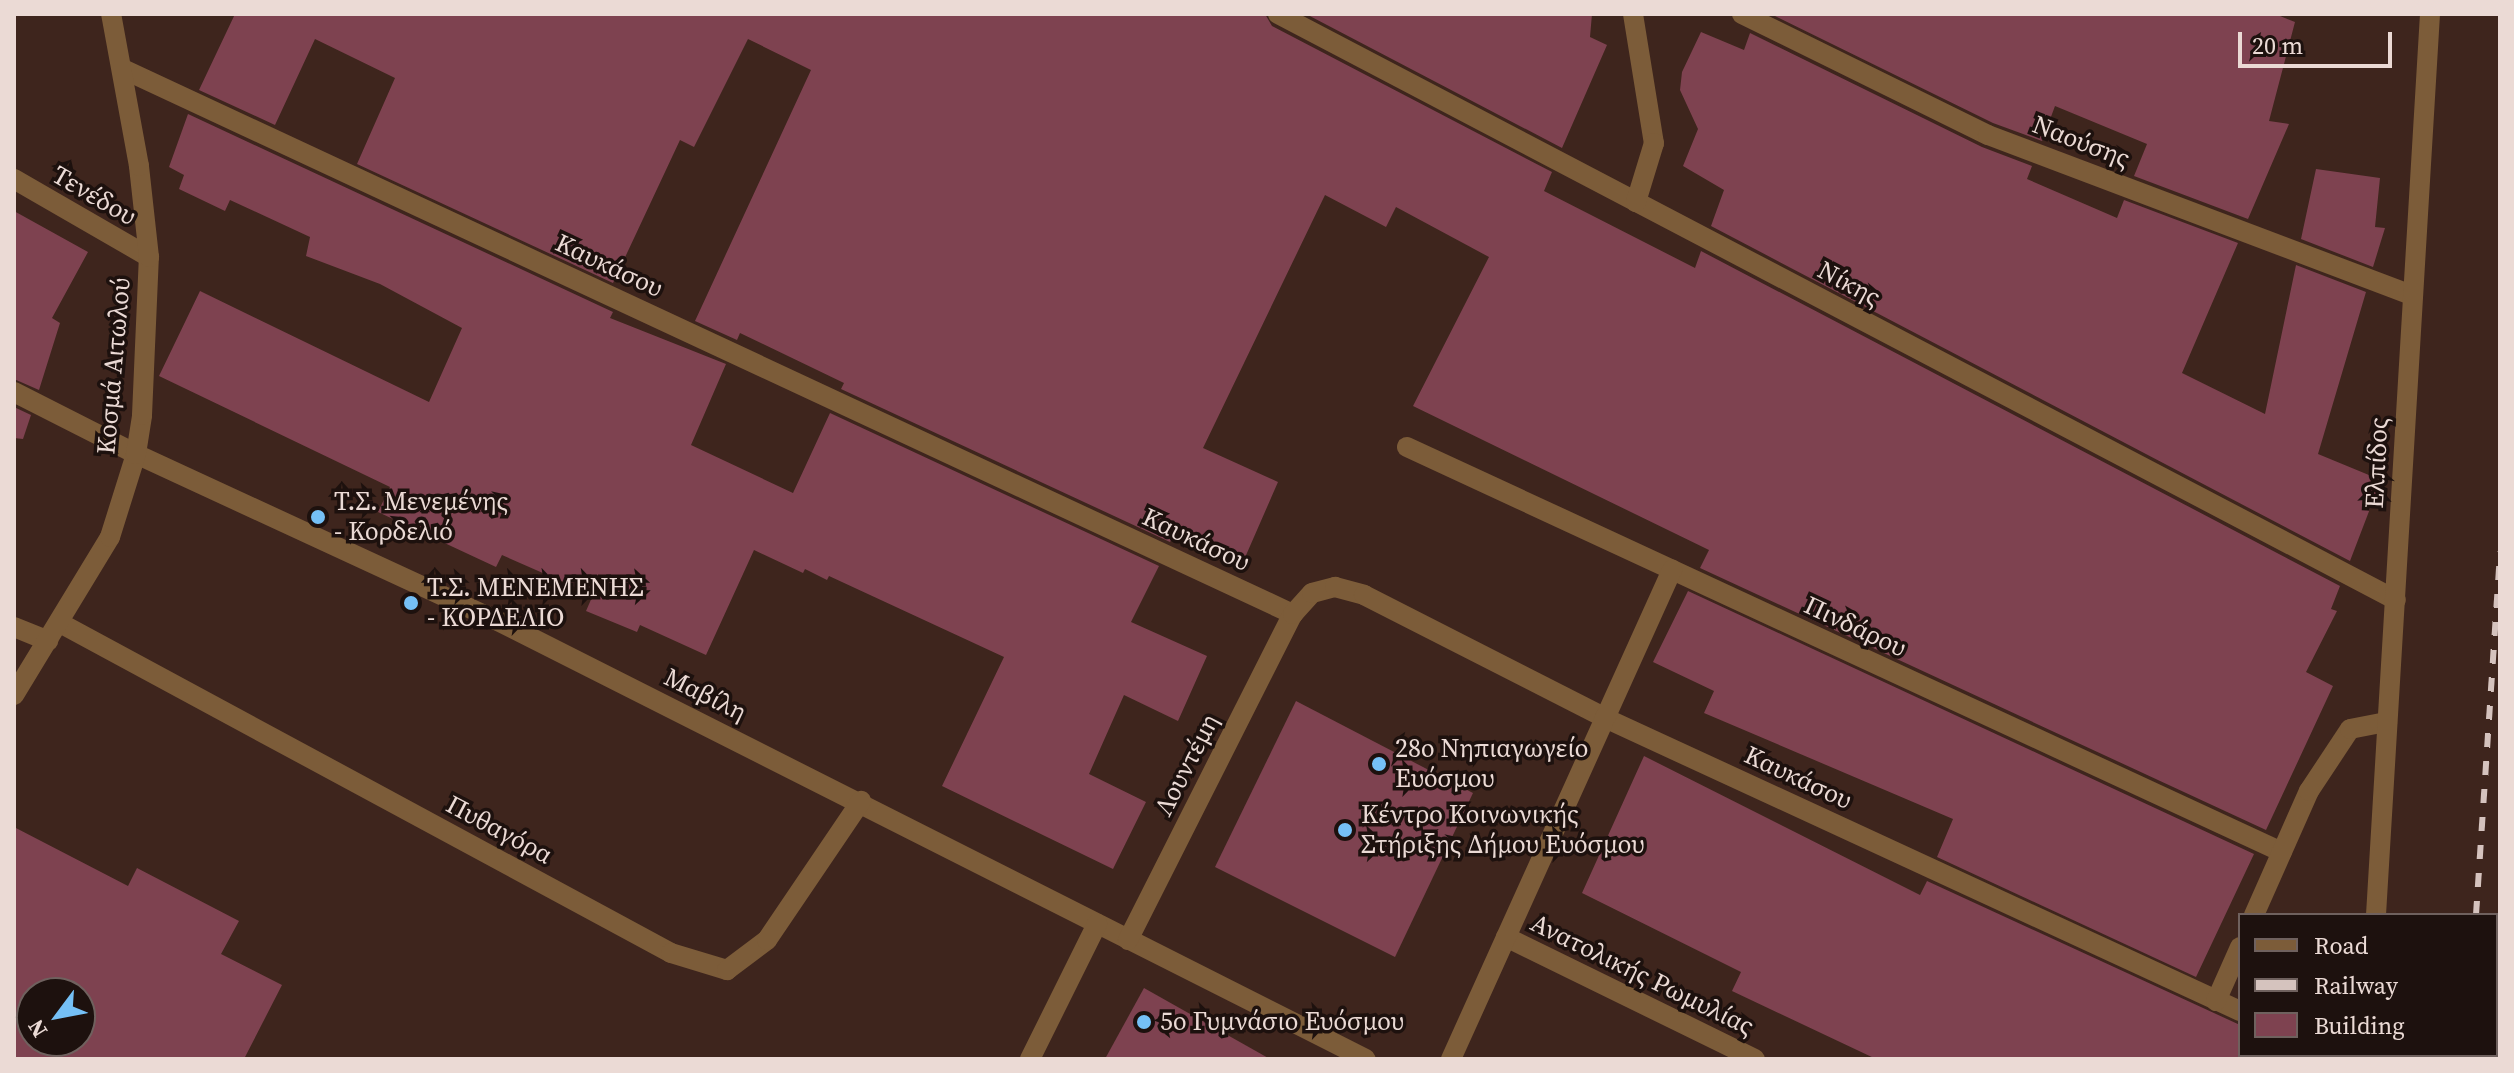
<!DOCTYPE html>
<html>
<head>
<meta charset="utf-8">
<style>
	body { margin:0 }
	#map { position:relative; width:2514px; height:1073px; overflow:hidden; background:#3e251d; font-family:"Source Serif 4",serif }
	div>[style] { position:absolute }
	.building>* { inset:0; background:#7e4250 }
	.minor>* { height:20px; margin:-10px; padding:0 10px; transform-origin:10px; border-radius:10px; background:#7c5c39 }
	.rail>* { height:6px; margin-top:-3px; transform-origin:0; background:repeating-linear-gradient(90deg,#d5c3be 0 14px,transparent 0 28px) }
	.dots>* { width:22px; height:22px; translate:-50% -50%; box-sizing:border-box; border:4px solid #1d110e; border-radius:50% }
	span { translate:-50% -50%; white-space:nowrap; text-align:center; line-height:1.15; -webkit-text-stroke:7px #1d110e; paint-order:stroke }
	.street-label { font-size:26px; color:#ebdad5 }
	.poi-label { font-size:26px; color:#ebdad5 }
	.left { translate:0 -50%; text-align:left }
	.frame { position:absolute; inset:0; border:16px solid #ebdad5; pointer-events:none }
	.legend { position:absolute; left:2238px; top:913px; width:260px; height:144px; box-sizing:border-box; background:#1d110e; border:2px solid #6f615e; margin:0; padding:10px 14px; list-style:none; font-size:24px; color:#ebdad5 }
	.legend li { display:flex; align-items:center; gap:16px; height:40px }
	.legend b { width:40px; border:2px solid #6f615e }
	.north { position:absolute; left:16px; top:977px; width:80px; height:80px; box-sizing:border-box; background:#1d110e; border:2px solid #6f615e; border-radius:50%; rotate:238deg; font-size:22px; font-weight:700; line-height:32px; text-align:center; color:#ebdad5 }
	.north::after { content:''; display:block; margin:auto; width:28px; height:36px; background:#75c0f6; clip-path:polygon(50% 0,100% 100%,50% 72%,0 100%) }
	.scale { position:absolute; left:2238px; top:32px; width:154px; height:36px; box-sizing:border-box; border:4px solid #ebdad5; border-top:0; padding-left:10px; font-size:24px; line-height:28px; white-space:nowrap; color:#ebdad5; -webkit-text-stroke:6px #1d110e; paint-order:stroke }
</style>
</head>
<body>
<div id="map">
	<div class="building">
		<i style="clip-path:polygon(235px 14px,1265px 14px,1272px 26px,1552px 172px,1544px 191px,1695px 268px,1701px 251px,2340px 586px,2331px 609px,2337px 611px,2306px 672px,2333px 686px,2266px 830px,1700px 568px,1709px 550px,1413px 406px,1489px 257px,1396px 207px,1386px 227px,1325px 195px,1203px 448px,1278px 482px,1240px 569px,1172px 539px,1170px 542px,841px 389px,844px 383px,740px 333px,737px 340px,695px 321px,811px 70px,748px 39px,694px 147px,680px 140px,613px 283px,357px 164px,395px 78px,315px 39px,275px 125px,199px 90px)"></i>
		<i style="clip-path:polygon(1306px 14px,1592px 14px,1590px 37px,1607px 45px,1562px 148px)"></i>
		<i style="clip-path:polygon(1771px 14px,2275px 14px,2295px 22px,2269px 121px,2289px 124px,2248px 219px,2134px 176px,2147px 144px,2055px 106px,2042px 141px,1993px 123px)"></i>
		<i style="clip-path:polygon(1701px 32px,1744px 50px,1750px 33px,1982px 147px,2032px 166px,2027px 179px,2117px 218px,2124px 200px,2238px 243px,2182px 373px,2265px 414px,2296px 265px,2366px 292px,2318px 454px,2381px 480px,2350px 561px,1711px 226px,1724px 190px,1683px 166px,1698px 129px,1680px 90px,1682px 72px)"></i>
		<i style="clip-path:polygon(188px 114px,613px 312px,610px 318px,726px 364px,691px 445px,793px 493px,830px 413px,1159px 566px,1131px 622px,1207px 656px,1178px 721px,1124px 695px,1089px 774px,1146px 802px,1113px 869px,942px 786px,1004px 657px,829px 576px,827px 580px,805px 569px,803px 573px,754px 550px,706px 655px,640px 625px,637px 632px,586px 611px,593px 595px,502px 555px,496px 567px,378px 512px,390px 487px,159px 376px,200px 291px,429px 402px,462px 328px,380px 284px,306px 256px,310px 237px,230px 200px,225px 211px,179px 189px,184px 175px,169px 167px)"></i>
		<i style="clip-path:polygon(2316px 169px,2380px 178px,2375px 227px,2385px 228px,2373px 267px,2301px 239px)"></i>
		<i style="clip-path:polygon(14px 211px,88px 252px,52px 318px,60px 323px,39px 390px,14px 379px)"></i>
		<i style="clip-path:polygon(14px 407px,31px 415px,23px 439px,14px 438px)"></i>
		<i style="clip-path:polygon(1688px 591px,2254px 854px,2196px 977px,1937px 857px,1953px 819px,1704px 713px,1714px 691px,1653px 662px)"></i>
		<i style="clip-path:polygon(1296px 701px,1473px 793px,1395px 957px,1215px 867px)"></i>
		<i style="clip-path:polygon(1644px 756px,1920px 895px,1927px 881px,2240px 1025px,2240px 1059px,1876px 1059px,1732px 991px,1741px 972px,1582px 893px)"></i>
		<i style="clip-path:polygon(evenodd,14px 827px,128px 886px,137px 868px,239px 921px,221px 954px,282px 985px,244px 1059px,14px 1059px,14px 827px,32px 993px,80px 993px,80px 1041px,32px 1041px,32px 993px)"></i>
		<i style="clip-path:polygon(1144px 988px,1270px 1059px,1105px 1059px)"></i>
	</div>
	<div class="minor">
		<i style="left:1278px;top:14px;width:1262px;rotate:27.66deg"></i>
		<i style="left:1633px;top:14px;width:131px;rotate:80.8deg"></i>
		<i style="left:1654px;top:143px;width:62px;rotate:107deg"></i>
		<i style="left:1742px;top:14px;width:274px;rotate:26.2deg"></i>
		<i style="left:1988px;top:135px;width:453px;rotate:20.7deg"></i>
		<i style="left:123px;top:69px;width:1291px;rotate:24.98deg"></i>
		<i style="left:14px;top:179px;width:156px;rotate:30deg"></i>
		<i style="left:14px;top:392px;width:137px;rotate:26.9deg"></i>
		<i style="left:136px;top:454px;width:396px;rotate:24.8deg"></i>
		<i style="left:496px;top:620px;width:974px;rotate:26.78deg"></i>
		<i style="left:1407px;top:447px;width:964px;rotate:24.84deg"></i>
		<i style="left:60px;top:623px;width:694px;rotate:28.37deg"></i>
		<i style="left:671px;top:953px;width:59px;rotate:16.9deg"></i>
		<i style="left:727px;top:970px;width:50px;rotate:-36.9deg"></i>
		<i style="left:767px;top:940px;width:168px;rotate:-55.9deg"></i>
		<i style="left:14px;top:627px;width:37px;rotate:22deg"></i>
		<i style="left:14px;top:695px;width:185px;rotate:-58.7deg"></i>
		<i style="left:110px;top:537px;width:87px;rotate:-72.6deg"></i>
		<i style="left:136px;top:454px;width:39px;rotate:-81deg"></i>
		<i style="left:142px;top:415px;width:158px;rotate:-87.5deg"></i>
		<i style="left:149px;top:257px;width:92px;rotate:-96.3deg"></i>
		<i style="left:139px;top:166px;width:155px;rotate:-100.4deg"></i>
		<i style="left:2254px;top:915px;width:136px;rotate:-66.1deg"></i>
		<i style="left:2309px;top:791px;width:74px;rotate:-56.5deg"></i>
		<i style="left:2350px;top:729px;width:38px;rotate:-11deg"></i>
		<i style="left:2376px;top:915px;width:903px;rotate:-86.57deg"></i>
		<i style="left:1506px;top:937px;width:277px;rotate:26.1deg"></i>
		<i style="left:1128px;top:940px;width:365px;rotate:-63.2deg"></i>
		<i style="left:1293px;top:614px;width:28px;rotate:-48deg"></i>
		<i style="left:1312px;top:593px;width:24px;rotate:-15deg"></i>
		<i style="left:1335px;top:587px;width:30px;rotate:15deg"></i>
		<i style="left:1364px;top:595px;width:271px;rotate:27deg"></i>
		<i style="left:1605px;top:718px;width:699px;rotate:24.77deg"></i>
		<i style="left:2216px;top:1001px;width:59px;rotate:-66deg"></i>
		<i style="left:2337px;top:1055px;width:10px;rotate:24deg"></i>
		<i style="left:1030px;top:1059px;width:151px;rotate:-63.6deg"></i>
		<i style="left:1451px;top:1059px;width:537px;rotate:-65.68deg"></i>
		<i style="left:2368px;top:1059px;width:4px;rotate:-90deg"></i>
	</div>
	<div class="rail">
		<i style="left:2476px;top:915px;width:364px;rotate:-86.2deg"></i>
		<i style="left:2466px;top:1059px;width:4px;rotate:-76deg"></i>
	</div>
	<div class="dots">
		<i style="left:318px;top:517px;background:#75c0f6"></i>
		<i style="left:411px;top:603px;background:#75c0f6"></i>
		<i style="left:1379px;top:764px;background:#75c0f6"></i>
		<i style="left:1345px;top:830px;background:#75c0f6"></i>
		<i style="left:1144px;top:1022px;background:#75c0f6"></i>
	</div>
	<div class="street-label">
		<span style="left:2081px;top:142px;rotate:21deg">Ναούσης</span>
		<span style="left:94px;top:196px;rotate:30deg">Τενέδου</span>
		<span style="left:609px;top:266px;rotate:25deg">Καυκάσου</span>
		<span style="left:1849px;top:284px;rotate:28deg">Νίκης</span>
		<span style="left:114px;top:366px;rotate:-85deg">Κοσμά Αιτωλού</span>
		<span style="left:2377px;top:463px;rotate:-87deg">Ελπίδος</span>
		<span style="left:1196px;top:540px;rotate:25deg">Καυκάσου</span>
		<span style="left:1855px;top:627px;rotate:25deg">Πινδάρου</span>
		<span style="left:705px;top:695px;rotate:26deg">Μαβίλη</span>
		<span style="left:1187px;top:765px;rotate:-63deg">Λουντέμη</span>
		<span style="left:1798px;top:778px;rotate:25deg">Καυκάσου</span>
		<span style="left:499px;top:830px;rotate:28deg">Πυθαγόρα</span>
		<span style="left:1642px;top:975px;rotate:26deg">Ανατολικής Ρωμυλίας</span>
	</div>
	<div class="poi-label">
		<span class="left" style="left:334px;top:517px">Τ.Σ. Μενεμένης<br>- Κορδελιό</span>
		<span class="left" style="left:427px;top:603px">Τ.Σ. ΜΕΝΕΜΕΝΗΣ<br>- ΚΟΡΔΕΛΙΟ</span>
		<span class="left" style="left:1395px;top:764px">28ο Νηπιαγωγείο<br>Ευόσμου</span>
		<span class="left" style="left:1361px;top:830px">Κέντρο Κοινωνικής<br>Στήριξης Δήμου Ευόσμου</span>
		<span class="left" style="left:1160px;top:1022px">5ο Γυμνάσιο Ευόσμου</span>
	</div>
	<div class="frame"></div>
	<ul class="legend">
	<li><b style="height:10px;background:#7c5c39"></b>Road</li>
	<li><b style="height:10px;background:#d5c3be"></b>Railway</li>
	<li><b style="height:22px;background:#7e4250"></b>Building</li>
	</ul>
	<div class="north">N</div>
	<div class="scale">20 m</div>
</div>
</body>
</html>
